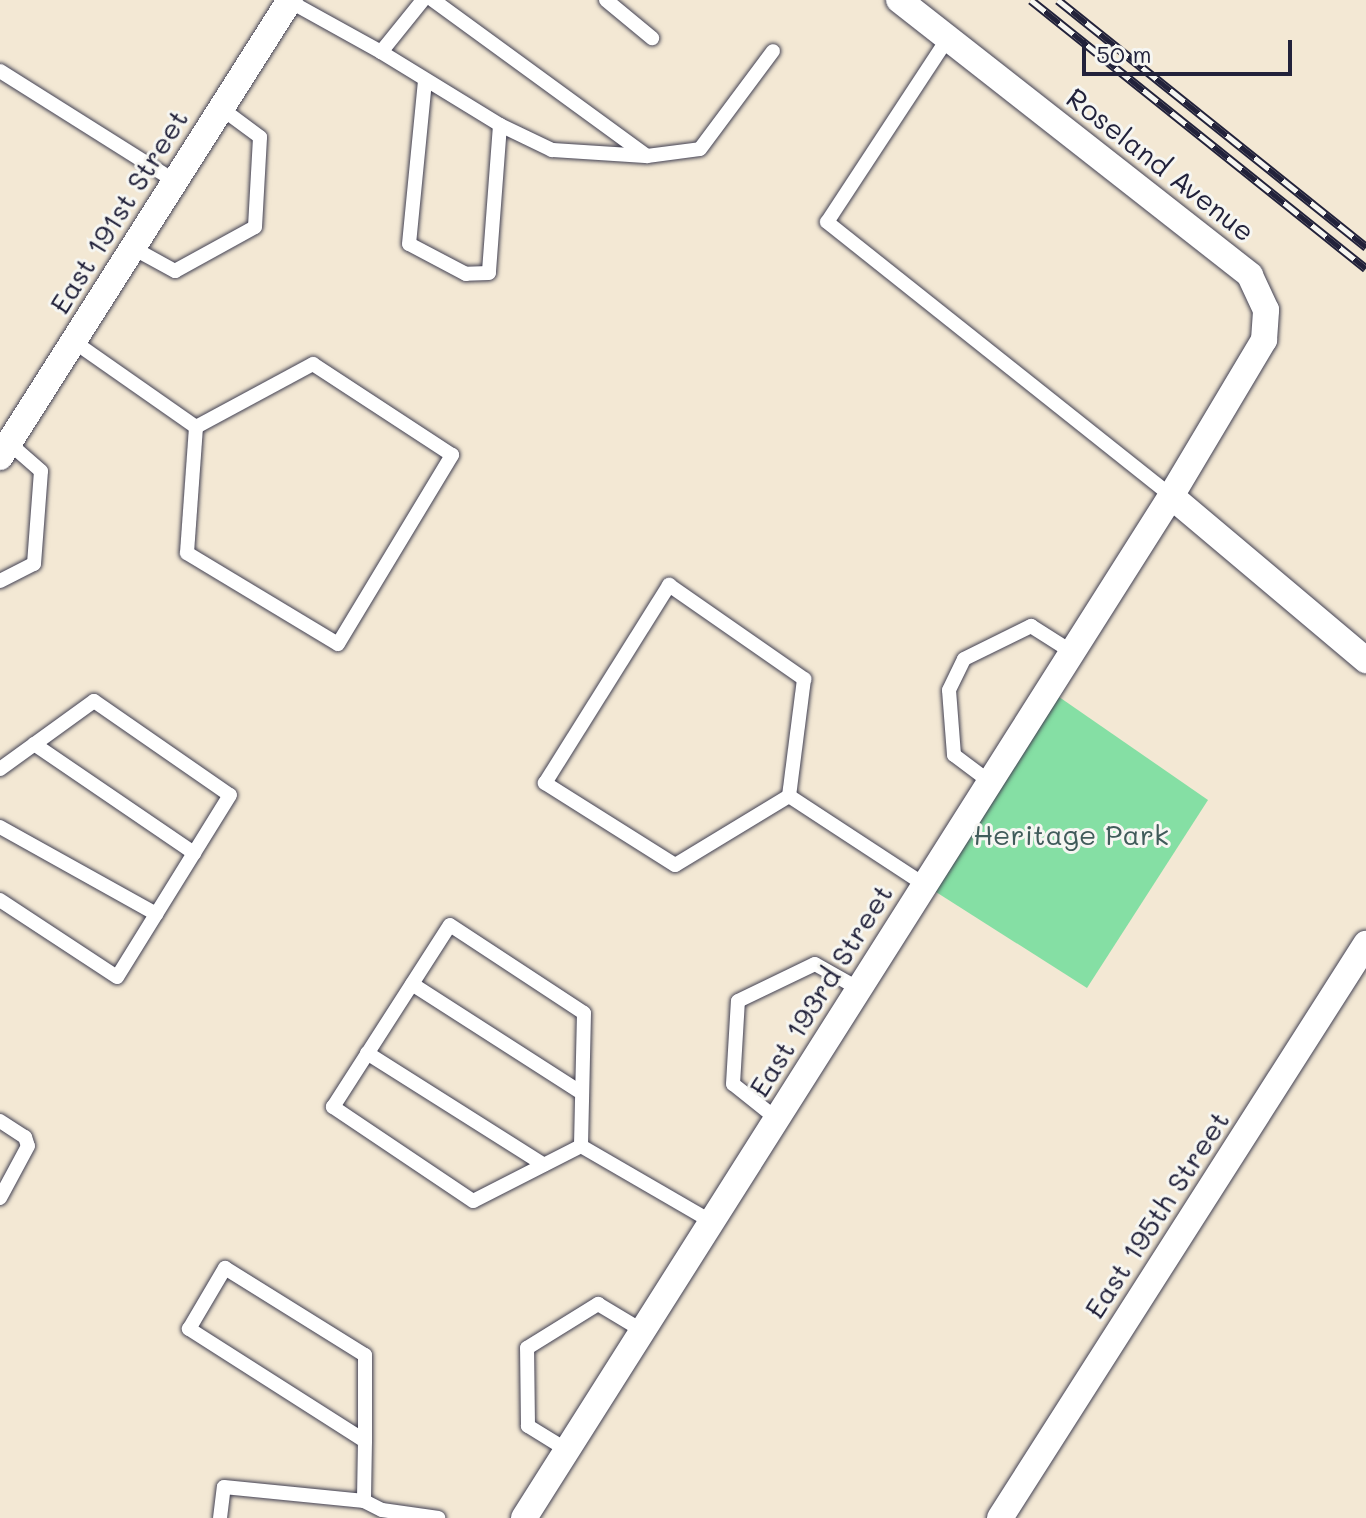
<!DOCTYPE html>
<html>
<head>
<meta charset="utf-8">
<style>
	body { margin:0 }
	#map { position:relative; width:1366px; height:1518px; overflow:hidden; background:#f3e8d4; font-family:Mali,sans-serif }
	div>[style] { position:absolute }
	.green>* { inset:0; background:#85dfa4 }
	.roads { filter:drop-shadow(0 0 2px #414052) drop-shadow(0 0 2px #414052) }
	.lane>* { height:14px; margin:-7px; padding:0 7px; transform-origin:7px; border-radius:7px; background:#fff }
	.street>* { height:26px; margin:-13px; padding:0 13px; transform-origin:13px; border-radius:13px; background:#fff }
	.rail>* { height:9px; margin-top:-4.5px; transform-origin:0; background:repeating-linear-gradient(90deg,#f6f6f2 0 18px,#22223b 0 36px); box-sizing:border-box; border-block:2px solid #22223b }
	span { translate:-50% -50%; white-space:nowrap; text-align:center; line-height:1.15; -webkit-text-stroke:6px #f6f6f2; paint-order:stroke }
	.street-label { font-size:28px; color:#22223b }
	.park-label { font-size:28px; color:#405b5a }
	.scale { position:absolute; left:1082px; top:40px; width:210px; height:36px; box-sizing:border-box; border:4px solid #22223b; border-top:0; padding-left:10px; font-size:24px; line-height:28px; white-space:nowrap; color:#22223b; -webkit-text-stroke:6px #f6f6f2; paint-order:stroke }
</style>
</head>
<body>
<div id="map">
	<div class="green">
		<i style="clip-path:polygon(1049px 690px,1208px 800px,1087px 988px,925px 885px)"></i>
	</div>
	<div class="roads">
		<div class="lane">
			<i style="left:433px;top:0;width:265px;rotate:36.1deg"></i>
			<i style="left:647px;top:156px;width:53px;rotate:-7.5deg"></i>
			<i style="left:700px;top:149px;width:122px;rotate:-53.3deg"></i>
			<i style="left:606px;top:0;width:60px;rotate:39.6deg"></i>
			<i style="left:289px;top:1px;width:105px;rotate:29deg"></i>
			<i style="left:381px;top:52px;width:67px;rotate:-51.1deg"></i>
			<i style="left:948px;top:38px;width:220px;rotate:123.3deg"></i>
			<i style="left:827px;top:222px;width:440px;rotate:38.5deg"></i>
			<i style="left:381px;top:52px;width:140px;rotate:31.5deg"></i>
			<i style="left:500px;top:125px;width:148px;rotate:94.3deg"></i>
			<i style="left:489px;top:273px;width:23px;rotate:178deg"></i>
			<i style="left:466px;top:274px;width:64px;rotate:-152.2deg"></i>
			<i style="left:409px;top:244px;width:165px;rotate:-84.4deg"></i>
			<i style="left:0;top:71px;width:207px;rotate:32.2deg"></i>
			<i style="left:500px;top:125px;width:58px;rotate:25.7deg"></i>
			<i style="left:552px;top:150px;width:94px;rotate:3.7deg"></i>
			<i style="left:133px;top:248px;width:48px;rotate:28.7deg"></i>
			<i style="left:175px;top:271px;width:91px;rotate:-28.8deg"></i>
			<i style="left:255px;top:227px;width:90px;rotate:-86.8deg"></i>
			<i style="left:260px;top:137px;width:49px;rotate:-143.4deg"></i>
			<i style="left:73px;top:341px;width:150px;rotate:35deg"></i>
			<i style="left:196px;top:427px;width:126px;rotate:94.1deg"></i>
			<i style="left:187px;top:553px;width:176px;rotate:31.1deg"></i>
			<i style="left:338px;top:644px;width:221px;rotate:-58.9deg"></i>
			<i style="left:452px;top:455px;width:166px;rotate:-146.8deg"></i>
			<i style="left:313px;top:364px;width:133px;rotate:151.7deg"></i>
			<i style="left:0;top:581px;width:38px;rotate:-27deg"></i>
			<i style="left:34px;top:564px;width:93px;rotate:-85.7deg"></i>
			<i style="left:41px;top:471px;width:43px;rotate:-138.8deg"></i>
			<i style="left:34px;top:744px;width:194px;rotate:34.3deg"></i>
			<i style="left:0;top:769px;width:116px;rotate:-35.9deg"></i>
			<i style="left:94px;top:701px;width:165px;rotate:34.7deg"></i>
			<i style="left:230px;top:795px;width:214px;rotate:121.8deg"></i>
			<i style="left:117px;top:977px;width:140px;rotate:-146.7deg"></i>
			<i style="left:990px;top:782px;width:45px;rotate:-143.1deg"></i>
			<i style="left:954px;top:755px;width:65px;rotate:-94.4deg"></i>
			<i style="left:949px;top:690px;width:34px;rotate:-64deg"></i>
			<i style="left:964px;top:659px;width:75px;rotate:-26.2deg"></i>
			<i style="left:1031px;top:626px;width:49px;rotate:32.4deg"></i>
			<i style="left:789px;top:796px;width:133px;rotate:148.8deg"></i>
			<i style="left:675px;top:865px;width:154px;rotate:-147.8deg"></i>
			<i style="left:545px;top:783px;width:234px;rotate:-57.9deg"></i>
			<i style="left:669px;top:585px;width:165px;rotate:34.8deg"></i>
			<i style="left:804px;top:679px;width:118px;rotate:97.3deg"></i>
			<i style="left:789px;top:796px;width:163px;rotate:33.2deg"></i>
			<i style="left:0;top:827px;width:179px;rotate:29.1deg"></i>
			<i style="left:412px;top:984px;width:202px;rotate:32.7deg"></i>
			<i style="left:367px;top:1053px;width:209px;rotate:32.3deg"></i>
			<i style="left:777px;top:1119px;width:56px;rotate:-141.5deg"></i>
			<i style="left:733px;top:1084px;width:83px;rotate:-86.6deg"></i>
			<i style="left:738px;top:1001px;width:85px;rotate:-25.7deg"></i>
			<i style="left:815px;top:964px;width:51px;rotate:29.6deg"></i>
			<i style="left:0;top:1121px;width:30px;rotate:33deg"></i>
			<i style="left:25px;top:1137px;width:9px;rotate:72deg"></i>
			<i style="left:28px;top:1146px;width:59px;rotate:118.3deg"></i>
			<i style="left:581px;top:1146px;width:121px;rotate:153deg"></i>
			<i style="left:473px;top:1201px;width:169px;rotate:-146.1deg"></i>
			<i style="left:333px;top:1107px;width:216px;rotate:-57.3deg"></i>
			<i style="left:450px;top:925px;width:160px;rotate:33.3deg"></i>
			<i style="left:584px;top:1013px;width:133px;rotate:91.3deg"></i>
			<i style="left:581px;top:1146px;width:151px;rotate:30.1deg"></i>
			<i style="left:365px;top:1441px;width:209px;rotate:-147.5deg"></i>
			<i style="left:189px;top:1329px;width:71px;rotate:-59.5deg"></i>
			<i style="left:225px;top:1268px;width:165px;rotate:31.9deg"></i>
			<i style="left:365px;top:1355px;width:86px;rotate:90deg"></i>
			<i style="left:365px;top:1441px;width:60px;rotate:91deg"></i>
			<i style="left:364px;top:1501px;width:20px;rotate:27deg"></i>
			<i style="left:382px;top:1510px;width:57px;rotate:8.1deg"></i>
			<i style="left:567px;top:1450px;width:46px;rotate:-148.4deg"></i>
			<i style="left:528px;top:1426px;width:78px;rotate:-90.7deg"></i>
			<i style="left:527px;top:1348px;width:84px;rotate:-31.8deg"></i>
			<i style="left:598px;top:1304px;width:52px;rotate:31deg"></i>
			<i style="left:220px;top:1518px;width:31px;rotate:-83deg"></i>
			<i style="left:224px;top:1487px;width:141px;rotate:5.7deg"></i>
		</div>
		<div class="street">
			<i style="left:0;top:457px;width:541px;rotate:-57.6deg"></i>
			<i style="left:1171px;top:496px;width:255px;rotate:40.1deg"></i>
			<i style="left:524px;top:1518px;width:1210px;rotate:-57.66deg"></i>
			<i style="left:1171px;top:496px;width:182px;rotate:-59.2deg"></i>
			<i style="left:1264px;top:340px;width:30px;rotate:-86deg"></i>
			<i style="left:1266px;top:310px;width:38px;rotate:-115deg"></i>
			<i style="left:1250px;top:275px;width:446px;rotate:-141.9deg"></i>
			<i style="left:1000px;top:1518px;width:681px;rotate:-57.48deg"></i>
		</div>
	</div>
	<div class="rail">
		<i style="left:1031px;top:0;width:429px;rotate:38.7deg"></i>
		<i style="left:1058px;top:0;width:395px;rotate:38.7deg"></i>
	</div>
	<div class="street-label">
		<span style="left:1161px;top:164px;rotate:38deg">Roseland Avenue</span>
		<span style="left:118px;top:211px;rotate:-58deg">East 191st Street</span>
		<span style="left:820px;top:990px;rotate:-58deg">East 193rd Street</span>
		<span style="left:1156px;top:1214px;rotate:-57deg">East 195th Street</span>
	</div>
	<div class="park-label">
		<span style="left:1071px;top:834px">Heritage Park</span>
	</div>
	<div class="scale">50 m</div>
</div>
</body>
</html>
